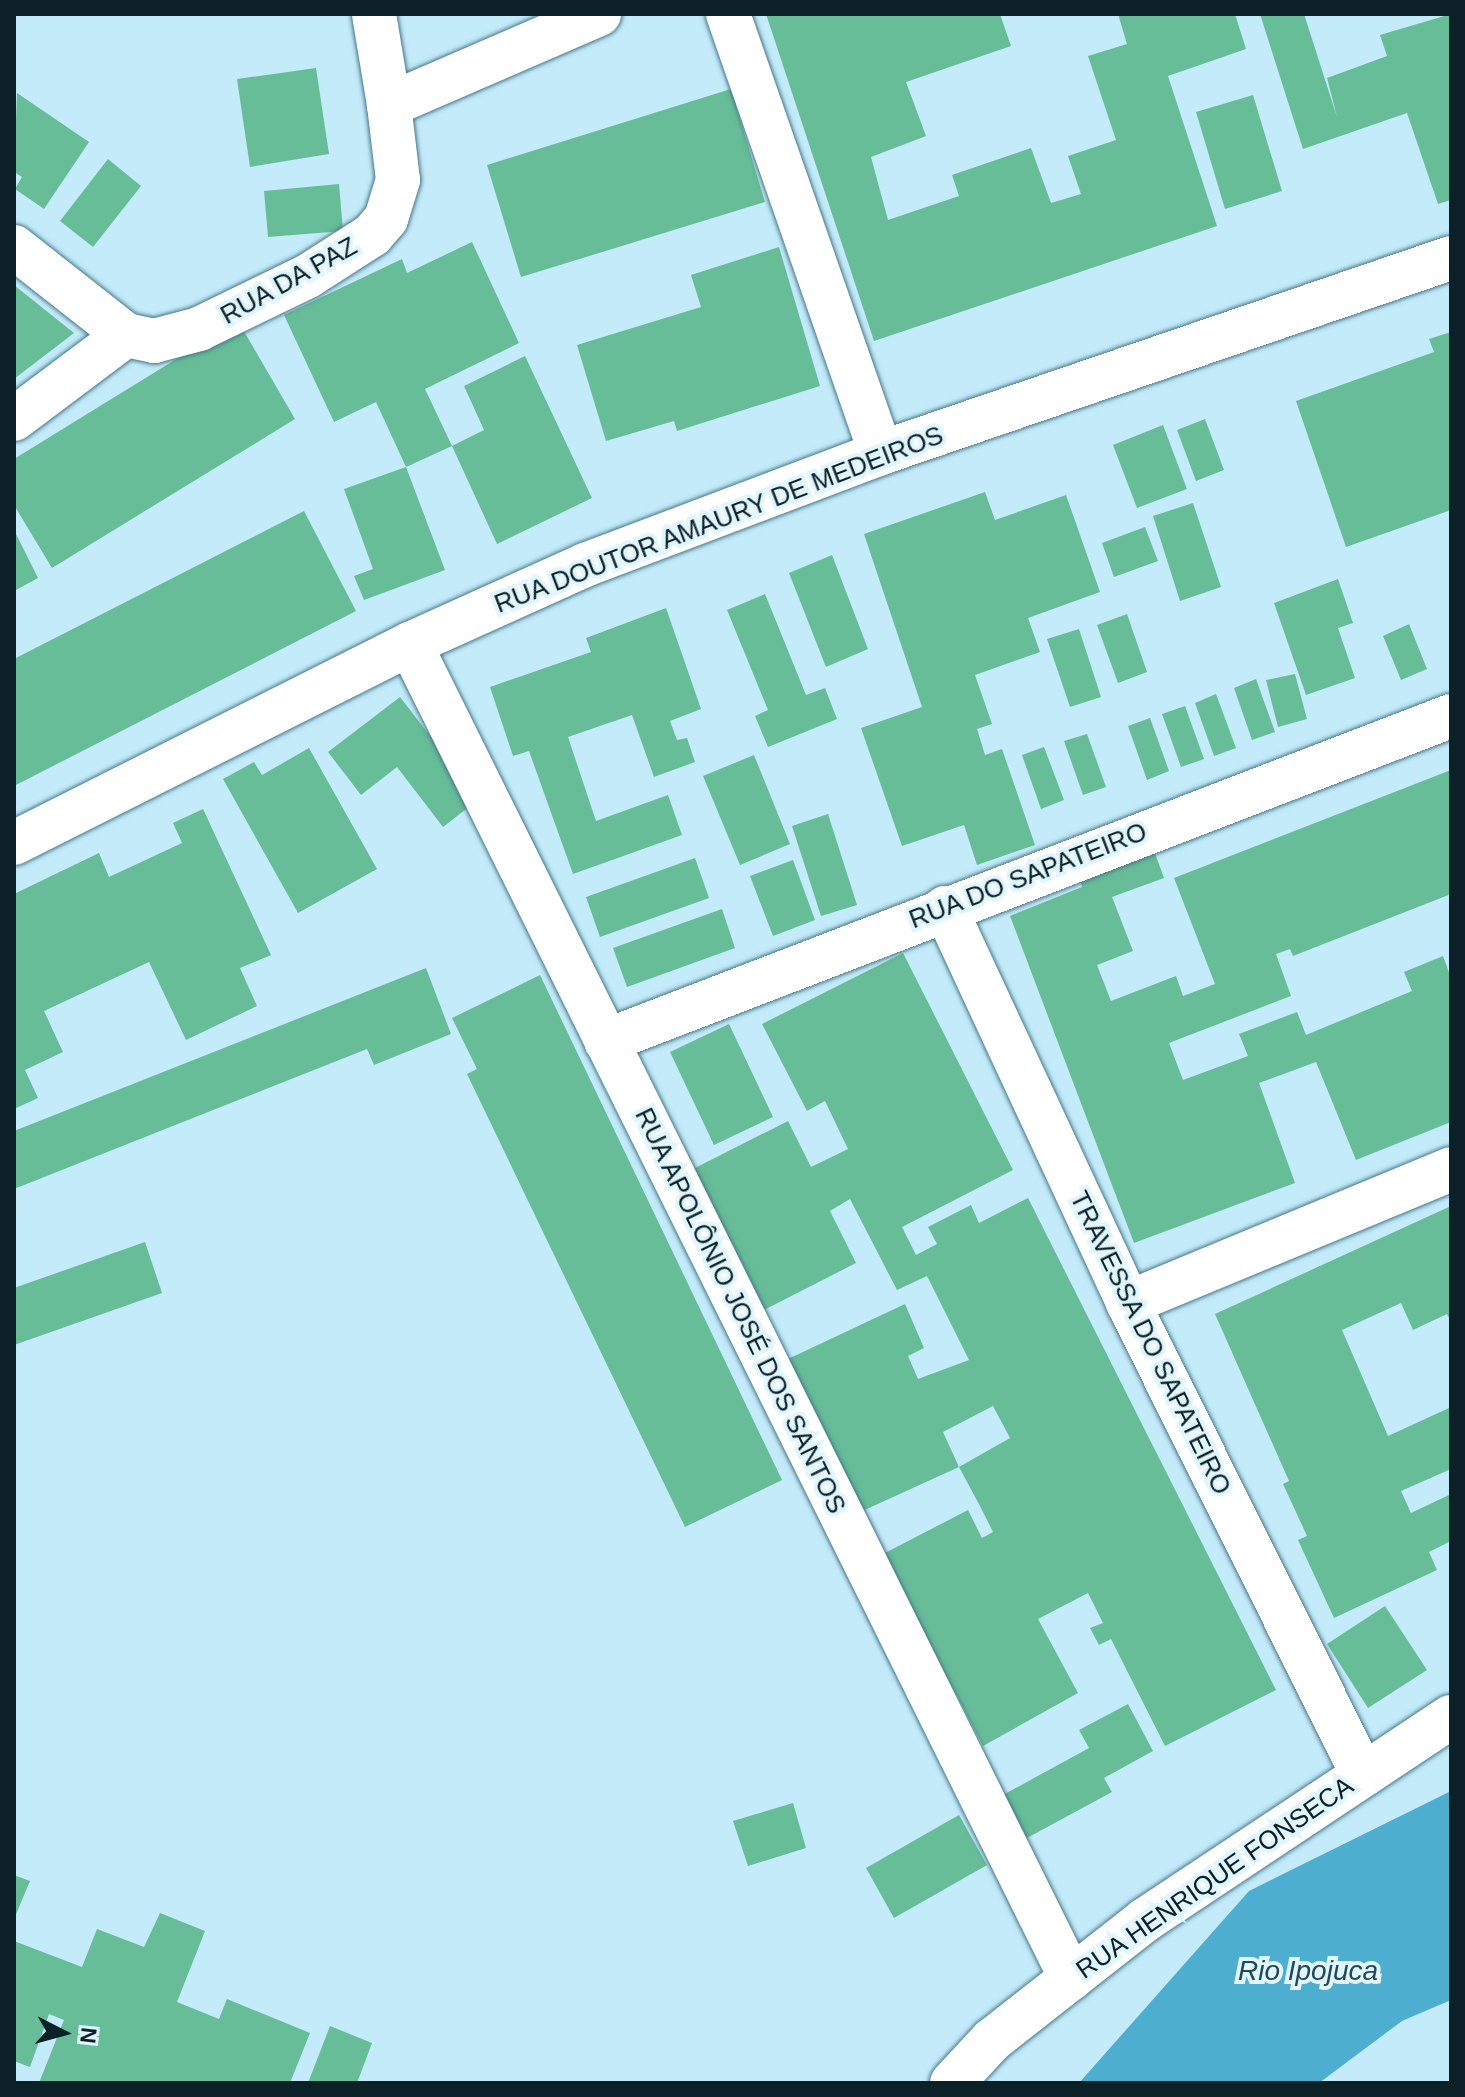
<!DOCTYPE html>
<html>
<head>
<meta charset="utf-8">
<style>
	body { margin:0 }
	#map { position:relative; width:1465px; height:2097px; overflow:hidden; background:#c3ebfa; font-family:Arial,sans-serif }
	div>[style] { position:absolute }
	.water>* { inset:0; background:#4eaecf }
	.building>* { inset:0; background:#67bd97 }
	.roads { filter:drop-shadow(0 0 2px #477788) drop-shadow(0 0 2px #477788) }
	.minor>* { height:44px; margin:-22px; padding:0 22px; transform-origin:22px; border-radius:22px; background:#fff }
	.tertiary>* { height:44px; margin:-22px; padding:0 22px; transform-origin:22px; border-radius:22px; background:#fff }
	span { translate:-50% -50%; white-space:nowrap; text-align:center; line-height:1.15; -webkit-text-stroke:8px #e1f5fc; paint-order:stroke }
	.street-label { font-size:26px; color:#0c2027 }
	.water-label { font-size:28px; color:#214a59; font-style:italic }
	.frame { position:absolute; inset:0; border:16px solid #0c2027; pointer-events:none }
	.north { position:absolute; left:24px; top:1993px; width:80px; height:80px; -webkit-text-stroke:6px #e1f5fc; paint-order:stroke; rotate:96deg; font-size:22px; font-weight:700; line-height:32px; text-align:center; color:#0c2027 }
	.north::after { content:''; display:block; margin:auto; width:28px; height:36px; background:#0c2027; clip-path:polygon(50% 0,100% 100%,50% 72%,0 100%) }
</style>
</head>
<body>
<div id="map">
	<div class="water">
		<i style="clip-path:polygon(1451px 1791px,1451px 2000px,1402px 2021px,1319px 2083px,1079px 2083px,1249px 1891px)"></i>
	</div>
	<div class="building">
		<i style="clip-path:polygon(766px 14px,1000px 14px,1011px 46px,906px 82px,926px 136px,871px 157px,888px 220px,959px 196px,952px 175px,1031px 148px,1051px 203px,1081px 194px,1068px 156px,1116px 140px,1088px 56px,1127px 44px,1118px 14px,1235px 14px,1246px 49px,1168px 76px,1217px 226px,874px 341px)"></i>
		<i style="clip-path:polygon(1260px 14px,1304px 14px,1337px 117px,1327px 78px,1387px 56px,1380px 35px,1451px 14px,1451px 200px,1438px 204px,1407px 113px,1303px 149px)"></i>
		<i style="clip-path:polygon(316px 68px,329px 154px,250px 167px,237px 79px)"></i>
		<i style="clip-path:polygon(731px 89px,765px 202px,521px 277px,487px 165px)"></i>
		<i style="clip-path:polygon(17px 93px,89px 142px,44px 209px,15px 189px,22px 177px,14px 172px)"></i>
		<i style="clip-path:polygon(1253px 95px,1282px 191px,1225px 209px,1196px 112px)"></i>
		<i style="clip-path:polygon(108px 159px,141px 186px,93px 247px,60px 221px)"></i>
		<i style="clip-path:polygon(339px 184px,343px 231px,268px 237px,264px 191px)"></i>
		<i style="clip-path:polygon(472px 242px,519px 343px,425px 389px,452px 446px,406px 467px,445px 570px,364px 600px,354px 576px,373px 569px,344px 489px,406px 467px,376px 402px,334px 422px,284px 315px,402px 259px,407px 273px)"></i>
		<i style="clip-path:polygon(779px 247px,820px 386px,677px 431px,674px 421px,606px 441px,577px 345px,701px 307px,691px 275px)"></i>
		<i style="clip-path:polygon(14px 285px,74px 333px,14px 379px)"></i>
		<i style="clip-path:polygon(238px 321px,295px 419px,52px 568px,14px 505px,14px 459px)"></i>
		<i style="clip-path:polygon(1451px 332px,1451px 510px,1346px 547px,1296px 401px,1434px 352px,1429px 339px)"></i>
		<i style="clip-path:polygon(525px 356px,592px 498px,497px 544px,452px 446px,484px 430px,464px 386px)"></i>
		<i style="clip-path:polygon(1205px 419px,1224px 470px,1196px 481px,1177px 430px)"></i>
		<i style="clip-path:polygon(1163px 425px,1187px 489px,1137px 508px,1113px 445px)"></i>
		<i style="clip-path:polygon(985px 492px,995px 520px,1066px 495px,1100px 592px,1028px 618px,1040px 652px,975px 675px,992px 724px,977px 729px,985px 755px,1002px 749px,1035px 845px,977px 865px,964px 825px,902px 846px,861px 728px,922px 707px,864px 534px)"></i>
		<i style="clip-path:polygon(1193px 503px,1221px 587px,1180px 601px,1153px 516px)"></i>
		<i style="clip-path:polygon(304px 511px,356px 611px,14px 786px,14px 659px)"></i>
		<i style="clip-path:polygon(1145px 527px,1158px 561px,1114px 577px,1102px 543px)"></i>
		<i style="clip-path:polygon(14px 530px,38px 578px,14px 591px)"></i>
		<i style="clip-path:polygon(832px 555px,868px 649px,826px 667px,789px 573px)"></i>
		<i style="clip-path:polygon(1338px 579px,1353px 623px,1338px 628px,1355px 678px,1306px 695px,1274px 603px)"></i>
		<i style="clip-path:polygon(765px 594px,806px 695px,825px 688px,837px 719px,768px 747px,755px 716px,768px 710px,727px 610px)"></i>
		<i style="clip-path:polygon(666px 608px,701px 709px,670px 721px,677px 740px,687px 738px,695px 762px,654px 777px,632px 715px,568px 737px,596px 821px,668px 795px,682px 835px,573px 874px,529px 751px,513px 756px,490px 687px,591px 652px,586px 638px)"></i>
		<i style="clip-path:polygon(1127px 614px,1147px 672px,1118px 683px,1097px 625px)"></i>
		<i style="clip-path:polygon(1409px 624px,1427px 669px,1401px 680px,1383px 636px)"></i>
		<i style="clip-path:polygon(1079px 629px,1101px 697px,1070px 707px,1047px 639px)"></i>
		<i style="clip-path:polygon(1295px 674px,1307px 719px,1278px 727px,1266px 680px)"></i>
		<i style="clip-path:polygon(1256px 679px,1275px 732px,1252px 740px,1234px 688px)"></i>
		<i style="clip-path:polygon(1216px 694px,1236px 748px,1214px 756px,1195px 703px)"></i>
		<i style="clip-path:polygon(400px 697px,479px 799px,443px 827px,397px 767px,361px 795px,328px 752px)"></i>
		<i style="clip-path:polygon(1185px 706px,1204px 759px,1181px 767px,1162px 714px)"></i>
		<i style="clip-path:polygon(1150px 718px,1169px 771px,1147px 780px,1128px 726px)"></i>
		<i style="clip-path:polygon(1087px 734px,1106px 787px,1083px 795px,1064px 741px)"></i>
		<i style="clip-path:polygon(1044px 747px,1064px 800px,1041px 809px,1022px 755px)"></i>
		<i style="clip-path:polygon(309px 748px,377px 869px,298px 913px,223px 779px,254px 762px,262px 775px)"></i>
		<i style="clip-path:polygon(754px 755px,790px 844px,740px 865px,703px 776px)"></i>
		<i style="clip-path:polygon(1451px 770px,1451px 894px,1293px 956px,1290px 949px,1276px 954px,1291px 996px,1169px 1043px,1183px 1080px,1248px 1056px,1239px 1034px,1297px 1012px,1306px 1035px,1412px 991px,1404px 972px,1443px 956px,1451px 978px,1451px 1122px,1356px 1160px,1316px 1062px,1259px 1083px,1295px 1183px,1134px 1243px,1010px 916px,1082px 887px,1078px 873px,1152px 845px,1164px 878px,1112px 897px,1133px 951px,1097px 965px,1111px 1001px,1176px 976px,1183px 996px,1215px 984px,1174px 878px)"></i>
		<i style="clip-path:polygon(203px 809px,271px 955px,240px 968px,257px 1006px,186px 1040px,149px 962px,44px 1011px,63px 1052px,25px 1070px,38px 1098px,14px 1109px,14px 894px,99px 853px,109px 877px,182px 843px,173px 823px)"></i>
		<i style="clip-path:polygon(828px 814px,857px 905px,821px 916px,792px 826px)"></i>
		<i style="clip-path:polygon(695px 858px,709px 898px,600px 937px,586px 897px)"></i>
		<i style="clip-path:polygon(793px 860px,815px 920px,773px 936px,750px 876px)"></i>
		<i style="clip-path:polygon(722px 909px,735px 948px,627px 987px,613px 948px)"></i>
		<i style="clip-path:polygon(evenodd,903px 953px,1013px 1170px,902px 1227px,916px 1255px,937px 1244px,928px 1227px,971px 1205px,979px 1223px,1028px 1198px,1276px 1690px,1165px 1746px,1111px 1639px,1099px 1645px,1090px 1628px,1103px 1623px,1088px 1593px,1038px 1619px,1078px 1693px,983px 1746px,883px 1554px,968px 1510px,982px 1538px,993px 1532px,981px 1508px,959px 1467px,858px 1513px,788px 1359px,905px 1304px,924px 1348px,908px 1356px,918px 1379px,969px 1360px,927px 1276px,897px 1290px,850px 1199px,830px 1211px,856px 1263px,760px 1312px,689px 1171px,788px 1121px,811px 1167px,848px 1149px,825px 1101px,807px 1111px,762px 1024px,903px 953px,993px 1406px,1010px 1438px,959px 1467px,943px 1432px,993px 1406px)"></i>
		<i style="clip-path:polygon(426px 968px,451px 1034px,374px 1065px,367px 1049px,14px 1189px,14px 1131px)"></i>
		<i style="clip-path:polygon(540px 975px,782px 1480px,685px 1527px,467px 1074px,477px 1069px,452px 1018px)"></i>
		<i style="clip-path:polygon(729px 1024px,773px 1117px,714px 1145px,670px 1052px)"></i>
		<i style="clip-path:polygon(1451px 1206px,1451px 1322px,1447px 1314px,1413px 1330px,1401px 1303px,1342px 1330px,1388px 1436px,1449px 1408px,1451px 1469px,1401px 1491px,1411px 1513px,1451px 1494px,1451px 1541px,1429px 1552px,1437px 1570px,1334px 1618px,1298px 1540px,1307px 1536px,1283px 1484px,1289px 1481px,1215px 1314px)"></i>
		<i style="clip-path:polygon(145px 1242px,162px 1293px,14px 1345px,14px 1288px)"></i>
		<i style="clip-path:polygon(1385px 1606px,1427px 1670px,1368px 1708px,1327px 1644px)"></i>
		<i style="clip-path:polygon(1128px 1704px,1153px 1751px,1104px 1778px,1112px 1792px,1027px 1838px,1003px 1795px,1089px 1748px,1079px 1730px)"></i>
		<i style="clip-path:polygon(793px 1803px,806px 1848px,748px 1866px,733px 1821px)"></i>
		<i style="clip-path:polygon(959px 1815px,987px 1865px,894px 1918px,866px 1868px)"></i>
		<i style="clip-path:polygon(14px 1875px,30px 1881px,14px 1919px)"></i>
		<i style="clip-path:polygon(160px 1913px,205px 1931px,177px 2002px,219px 2019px,227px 1999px,310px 2033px,290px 2083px,39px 2083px,64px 2020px,49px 2014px,30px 2067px,14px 2061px,14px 1941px,82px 1967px,97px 1929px,144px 1947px)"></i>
		<i style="clip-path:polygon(330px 2026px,372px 2043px,357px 2083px,308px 2083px)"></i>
	</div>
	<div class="roads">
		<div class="minor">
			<i style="left:374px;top:14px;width:92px;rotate:80.6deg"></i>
			<i style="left:728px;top:14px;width:465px;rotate:70.8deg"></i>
			<i style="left:14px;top:247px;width:142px;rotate:38.2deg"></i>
			<i style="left:126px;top:335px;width:29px;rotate:12deg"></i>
			<i style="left:154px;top:341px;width:47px;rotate:-14.9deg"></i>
			<i style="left:199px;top:329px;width:121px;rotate:-25.9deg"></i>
			<i style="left:308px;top:276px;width:76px;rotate:-32.6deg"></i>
			<i style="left:372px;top:235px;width:21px;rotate:-49deg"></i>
			<i style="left:386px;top:219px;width:41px;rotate:-72.9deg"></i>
			<i style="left:398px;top:180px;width:76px;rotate:-96.8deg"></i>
			<i style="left:389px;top:105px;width:229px;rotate:-23.4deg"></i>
			<i style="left:14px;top:419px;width:140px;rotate:-36.9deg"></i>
			<i style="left:410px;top:644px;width:1489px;rotate:63.64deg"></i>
			<i style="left:945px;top:908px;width:435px;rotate:65.1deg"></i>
			<i style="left:1128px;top:1303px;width:527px;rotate:63.53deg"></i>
			<i style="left:606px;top:1041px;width:905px;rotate:-21.04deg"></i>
			<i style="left:1128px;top:1303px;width:350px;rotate:-22.5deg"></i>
			<i style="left:952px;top:2083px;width:59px;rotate:-47.1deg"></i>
			<i style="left:992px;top:2040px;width:194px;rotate:-38.1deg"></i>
			<i style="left:1145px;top:1920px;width:367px;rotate:-33.6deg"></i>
		</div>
		<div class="tertiary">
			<i style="left:14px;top:843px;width:443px;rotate:-26.7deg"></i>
			<i style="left:410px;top:644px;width:192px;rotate:-24.3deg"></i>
			<i style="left:585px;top:565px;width:316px;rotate:-20.7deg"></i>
			<i style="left:881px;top:453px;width:602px;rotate:-18.89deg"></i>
		</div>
	</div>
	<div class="street-label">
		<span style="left:289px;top:281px;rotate:-29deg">RUA DA PAZ</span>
		<span style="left:719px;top:520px;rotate:-21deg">RUA DOUTOR AMAURY DE MEDEIROS</span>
		<span style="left:1028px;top:876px;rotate:-21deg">RUA DO SAPATEIRO</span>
		<span style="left:740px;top:1311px;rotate:64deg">RUA APOLÔNIO JOSÉ DOS SANTOS</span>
		<span style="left:1150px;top:1343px;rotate:64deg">TRAVESSA DO SAPATEIRO</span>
		<span style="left:1215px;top:1878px;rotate:-35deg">RUA HENRIQUE FONSECA</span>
	</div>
	<div class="water-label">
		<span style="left:1308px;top:1971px">Rio Ipojuca</span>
	</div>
	<div class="frame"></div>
	<div class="north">N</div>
</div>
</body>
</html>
